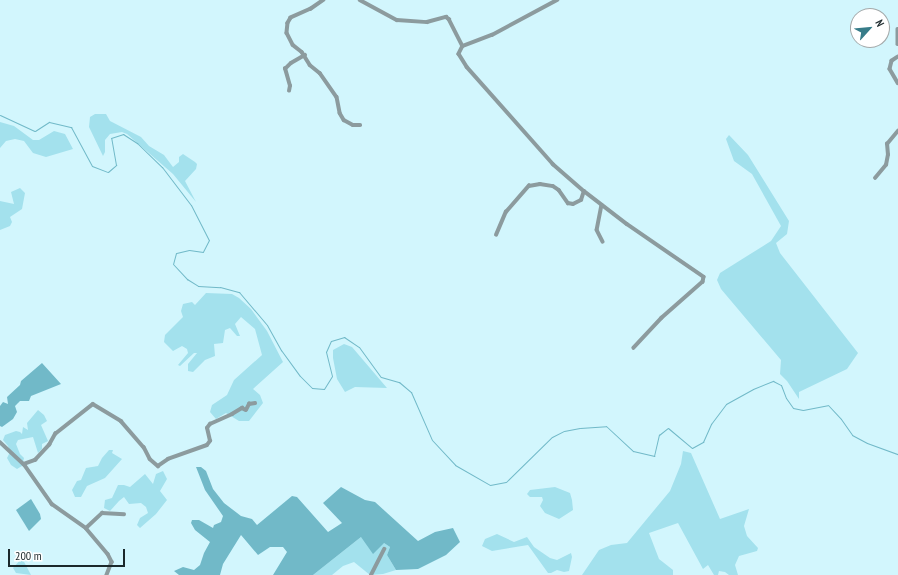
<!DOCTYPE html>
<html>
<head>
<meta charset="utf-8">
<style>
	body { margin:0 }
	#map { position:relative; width:898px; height:575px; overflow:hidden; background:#d2f6fd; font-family:"PT Sans Narrow",sans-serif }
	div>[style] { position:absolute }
	.green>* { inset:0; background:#a3e1ed }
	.water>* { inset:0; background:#71b9c8 }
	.stream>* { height:1px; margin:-0.5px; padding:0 0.5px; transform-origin:0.5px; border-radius:0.5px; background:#71b9c8 }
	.street>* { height:3.5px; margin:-1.75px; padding:0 1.75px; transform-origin:1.75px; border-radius:1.75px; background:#8c9b9e }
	span { translate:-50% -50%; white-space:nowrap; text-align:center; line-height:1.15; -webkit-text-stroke:3px #fff; paint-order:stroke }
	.north { position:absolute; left:850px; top:8px; width:40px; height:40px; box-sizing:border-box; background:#fff; border:1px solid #a4a9aa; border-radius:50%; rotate:63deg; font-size:11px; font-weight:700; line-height:16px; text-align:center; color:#1b282b }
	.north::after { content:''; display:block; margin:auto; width:14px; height:18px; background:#377c89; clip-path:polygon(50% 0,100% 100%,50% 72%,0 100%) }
	.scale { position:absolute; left:8px; top:549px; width:117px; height:18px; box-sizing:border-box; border:2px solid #1b282b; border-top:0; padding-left:5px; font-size:12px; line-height:14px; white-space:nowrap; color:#1b282b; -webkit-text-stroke:3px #fff; paint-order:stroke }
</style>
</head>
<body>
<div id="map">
	<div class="green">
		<i style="clip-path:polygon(95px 114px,106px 114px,110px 121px,141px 137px,149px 146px,164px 155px,173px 167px,179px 162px,179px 157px,183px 154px,195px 162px,197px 164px,196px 169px,185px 181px,196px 202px,173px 174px,127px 134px,122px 132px,110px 134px,105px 140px,105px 152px,103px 156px,89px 127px,90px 117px)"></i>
		<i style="clip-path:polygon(0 122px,14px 126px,33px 140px,39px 140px,54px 131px,65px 134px,73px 149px,46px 157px,33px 153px,24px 141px,15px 139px,6px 141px,0 148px)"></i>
		<i style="clip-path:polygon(729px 135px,748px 155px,789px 221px,787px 234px,776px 243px,780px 253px,858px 353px,847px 369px,799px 392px,799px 399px,787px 381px,780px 374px,781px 360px,721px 289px,717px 280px,720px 273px,771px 241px,781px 226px,752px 174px,734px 161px,726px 139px)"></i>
		<i style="clip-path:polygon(20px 188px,25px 193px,22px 209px,10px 217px,12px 222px,10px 226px,0 230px,0 201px,14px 204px,11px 192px)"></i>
		<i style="clip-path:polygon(206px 293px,232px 294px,239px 298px,251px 309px,267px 331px,283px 362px,253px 389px,260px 395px,263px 403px,249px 421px,239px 421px,226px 413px,216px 419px,210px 412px,212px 405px,227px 395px,234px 380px,262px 355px,255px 329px,241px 317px,235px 324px,240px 336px,237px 336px,230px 328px,225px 330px,223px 343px,214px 344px,215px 356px,205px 360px,193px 372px,188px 371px,188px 364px,197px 353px,194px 353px,180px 366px,178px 365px,188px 353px,187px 349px,182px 346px,173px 351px,164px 342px,165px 335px,183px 317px,181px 311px,183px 304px,192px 302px,195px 305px)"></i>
		<i style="clip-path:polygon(344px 344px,352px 347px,387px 388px,355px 387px,345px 392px,337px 379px,333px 358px,333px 350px)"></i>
		<i style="clip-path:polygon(38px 410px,44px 415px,47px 421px,41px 425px,48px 441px,42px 444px,42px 449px,38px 453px,33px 437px,18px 440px,16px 444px,20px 454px,24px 458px,22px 466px,17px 469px,11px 465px,7px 458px,10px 452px,8px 446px,3px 440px,5px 435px,16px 431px,20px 432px,22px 434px,23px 427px,28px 430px,27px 423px)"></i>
		<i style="clip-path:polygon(109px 450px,113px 450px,112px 453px,122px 459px,105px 478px,87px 486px,81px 497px,75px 497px,72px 490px,77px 481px,81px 480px,86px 468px,98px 466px,102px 458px)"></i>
		<i style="clip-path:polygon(683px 451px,691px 453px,720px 519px,749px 509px,744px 526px,747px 536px,758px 548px,757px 551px,739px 556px,735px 565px,738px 575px,729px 575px,725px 572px,719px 571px,718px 575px,714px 575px,708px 565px,703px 569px,678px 523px,649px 533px,659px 559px,673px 570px,673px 575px,582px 575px,599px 550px,611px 545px,627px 543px,670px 491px,681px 464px)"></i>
		<i style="clip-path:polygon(163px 471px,167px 479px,160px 491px,167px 500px,156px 514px,140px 528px,137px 525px,140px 518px,148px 513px,146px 507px,141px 503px,129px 504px,124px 497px,119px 501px,110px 511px,104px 508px,105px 500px,112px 498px,118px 485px,124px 485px,130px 487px,145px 474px,153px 484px,156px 474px)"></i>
		<i style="clip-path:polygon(555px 487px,570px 493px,572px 500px,573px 510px,559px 519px,545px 513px,540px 506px,543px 500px,542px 497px,530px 497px,527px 494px,530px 490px)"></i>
		<i style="clip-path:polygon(497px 534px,514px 542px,527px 537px,534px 547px,550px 558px,557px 560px,571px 553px,572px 557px,569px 571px,564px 572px,557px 570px,551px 573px,548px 573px,528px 545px,492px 551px,482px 546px,485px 539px)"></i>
		<i style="clip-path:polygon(361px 537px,384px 543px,390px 547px,387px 555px,396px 570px,383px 574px,370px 575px,354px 562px,343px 566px,332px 575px,313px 575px)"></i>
		<i style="clip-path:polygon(22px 558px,31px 575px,16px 573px,13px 568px)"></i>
	</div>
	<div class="water">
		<i style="clip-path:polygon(42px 363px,61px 384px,31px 396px,29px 401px,20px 401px,15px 406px,17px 412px,13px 419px,2px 427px,0 426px,0 406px,3px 402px,8px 404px,7px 397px,20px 385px,21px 381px)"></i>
		<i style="clip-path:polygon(196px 467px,201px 467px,206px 471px,213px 489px,224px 503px,241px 516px,252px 519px,257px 525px,292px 496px,297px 497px,328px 532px,342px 523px,323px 503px,341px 487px,365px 500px,375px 502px,418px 541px,435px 532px,453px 528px,460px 542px,446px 555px,418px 569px,396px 570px,387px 555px,390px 547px,384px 543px,373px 554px,361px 537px,313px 575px,273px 575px,287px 552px,283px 547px,270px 547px,258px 555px,241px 535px,223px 564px,220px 575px,179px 575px,174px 571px,183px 567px,194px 570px,200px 565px,204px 553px,210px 542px,195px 530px,191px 523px,192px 520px,199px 520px,213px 528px,214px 525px,221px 522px,223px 516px,205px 490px)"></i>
		<i style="clip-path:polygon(31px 499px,40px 514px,41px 519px,29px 531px,16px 510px)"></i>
	</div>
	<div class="stream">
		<i style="left:0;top:115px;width:38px;rotate:25deg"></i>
		<i style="left:35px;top:131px;width:17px;rotate:-33deg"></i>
		<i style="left:49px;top:122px;width:23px;rotate:13deg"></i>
		<i style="left:71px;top:127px;width:44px;rotate:61.7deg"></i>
		<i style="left:92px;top:166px;width:17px;rotate:21deg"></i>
		<i style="left:108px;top:172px;width:11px;rotate:-41deg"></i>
		<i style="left:116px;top:165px;width:27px;rotate:-100deg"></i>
		<i style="left:111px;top:138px;width:13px;rotate:-18deg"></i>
		<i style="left:123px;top:134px;width:17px;rotate:33deg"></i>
		<i style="left:137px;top:143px;width:35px;rotate:44deg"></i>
		<i style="left:162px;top:167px;width:48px;rotate:52.7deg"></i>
		<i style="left:191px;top:205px;width:39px;rotate:63deg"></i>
		<i style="left:209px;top:240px;width:13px;rotate:117deg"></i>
		<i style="left:203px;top:252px;width:14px;rotate:-172deg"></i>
		<i style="left:189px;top:250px;width:13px;rotate:167deg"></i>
		<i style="left:176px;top:253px;width:11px;rotate:105deg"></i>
		<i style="left:173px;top:264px;width:21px;rotate:47deg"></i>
		<i style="left:187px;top:279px;width:13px;rotate:32deg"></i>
		<i style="left:198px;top:286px;width:22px;rotate:3deg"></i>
		<i style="left:220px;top:287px;width:20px;rotate:15deg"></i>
		<i style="left:239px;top:292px;width:43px;rotate:49.7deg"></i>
		<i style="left:267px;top:325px;width:29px;rotate:61deg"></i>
		<i style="left:281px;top:350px;width:32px;rotate:54deg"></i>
		<i style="left:300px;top:376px;width:17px;rotate:45deg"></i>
		<i style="left:312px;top:388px;width:12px;rotate:5deg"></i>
		<i style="left:324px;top:389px;width:15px;rotate:-58deg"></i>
		<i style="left:332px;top:376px;width:25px;rotate:-104deg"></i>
		<i style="left:326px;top:352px;width:12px;rotate:-66deg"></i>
		<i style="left:331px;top:341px;width:14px;rotate:-17deg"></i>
		<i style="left:344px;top:337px;width:18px;rotate:34deg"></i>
		<i style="left:359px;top:347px;width:37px;rotate:54deg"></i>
		<i style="left:381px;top:377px;width:19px;rotate:16deg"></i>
		<i style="left:399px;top:382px;width:16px;rotate:40deg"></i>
		<i style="left:411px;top:392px;width:52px;rotate:66.4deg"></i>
		<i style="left:432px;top:440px;width:34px;rotate:47deg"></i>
		<i style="left:455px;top:465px;width:40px;rotate:29.7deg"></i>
		<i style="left:490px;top:485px;width:16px;rotate:-11deg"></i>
		<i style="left:506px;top:482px;width:64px;rotate:-44.4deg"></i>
		<i style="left:552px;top:437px;width:13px;rotate:-27deg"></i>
		<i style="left:564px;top:431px;width:16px;rotate:-11deg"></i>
		<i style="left:580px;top:428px;width:26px;rotate:-4deg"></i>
		<i style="left:606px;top:426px;width:37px;rotate:43deg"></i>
		<i style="left:633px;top:451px;width:22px;rotate:13deg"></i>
		<i style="left:654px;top:456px;width:22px;rotate:-77deg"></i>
		<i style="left:659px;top:435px;width:11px;rotate:-38deg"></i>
		<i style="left:668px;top:428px;width:31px;rotate:40deg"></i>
		<i style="left:692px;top:448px;width:13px;rotate:-29deg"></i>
		<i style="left:703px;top:442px;width:20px;rotate:-66deg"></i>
		<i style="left:711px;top:424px;width:25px;rotate:-53deg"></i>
		<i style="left:726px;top:404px;width:31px;rotate:-29deg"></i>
		<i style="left:753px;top:389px;width:22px;rotate:-22deg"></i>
		<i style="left:773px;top:381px;width:9px;rotate:27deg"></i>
		<i style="left:781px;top:385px;width:14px;rotate:69deg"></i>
		<i style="left:786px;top:398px;width:12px;rotate:55deg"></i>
		<i style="left:793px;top:408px;width:10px;rotate:11deg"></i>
		<i style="left:803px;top:410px;width:25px;rotate:-11deg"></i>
		<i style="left:828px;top:405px;width:19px;rotate:47deg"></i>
		<i style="left:841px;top:419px;width:19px;rotate:55deg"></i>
		<i style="left:852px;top:435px;width:17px;rotate:28deg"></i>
		<i style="left:867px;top:443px;width:33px;rotate:20deg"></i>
	</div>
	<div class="street">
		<i style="left:324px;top:0;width:16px;rotate:145deg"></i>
		<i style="left:311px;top:9px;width:22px;rotate:156deg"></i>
		<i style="left:291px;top:18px;width:6px;rotate:121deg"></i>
		<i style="left:288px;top:23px;width:10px;rotate:96deg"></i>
		<i style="left:287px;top:33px;width:13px;rotate:63deg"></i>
		<i style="left:293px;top:45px;width:11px;rotate:38deg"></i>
		<i style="left:302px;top:52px;width:15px;rotate:58deg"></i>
		<i style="left:310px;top:65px;width:13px;rotate:39deg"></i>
		<i style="left:320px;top:73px;width:29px;rotate:55deg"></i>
		<i style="left:337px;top:97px;width:16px;rotate:79deg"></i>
		<i style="left:340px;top:113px;width:8px;rotate:60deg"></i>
		<i style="left:344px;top:120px;width:10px;rotate:29deg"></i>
		<i style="left:353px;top:125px;width:7px"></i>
		<i style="left:360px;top:0;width:42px;rotate:28.4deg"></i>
		<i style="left:397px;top:20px;width:30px;rotate:4deg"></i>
		<i style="left:427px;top:22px;width:20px;rotate:-15deg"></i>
		<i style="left:446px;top:17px;width:4px;rotate:34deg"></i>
		<i style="left:449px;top:19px;width:30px;rotate:63deg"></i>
		<i style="left:463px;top:46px;width:9px;rotate:117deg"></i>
		<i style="left:459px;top:54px;width:15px;rotate:58deg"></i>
		<i style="left:467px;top:67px;width:130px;rotate:48.4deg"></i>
		<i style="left:553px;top:164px;width:41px;rotate:41.1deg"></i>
		<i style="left:584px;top:191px;width:54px;rotate:37.5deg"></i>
		<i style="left:627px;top:224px;width:93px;rotate:34.5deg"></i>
		<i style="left:704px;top:277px;width:5px;rotate:101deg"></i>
		<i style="left:703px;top:282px;width:55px;rotate:138.7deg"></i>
		<i style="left:662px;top:318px;width:41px;rotate:133deg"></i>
		<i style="left:898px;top:29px;width:15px;rotate:90deg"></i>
		<i style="left:463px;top:46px;width:31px;rotate:-21deg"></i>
		<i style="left:492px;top:35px;width:74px;rotate:-28.3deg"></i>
		<i style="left:898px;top:57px;width:7px;rotate:146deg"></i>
		<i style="left:892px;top:61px;width:8px;rotate:104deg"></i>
		<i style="left:890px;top:69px;width:16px;rotate:60deg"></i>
		<i style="left:289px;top:91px;width:5px;rotate:-79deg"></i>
		<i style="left:290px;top:86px;width:18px;rotate:-106deg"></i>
		<i style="left:285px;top:69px;width:8px;rotate:-45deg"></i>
		<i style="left:291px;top:63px;width:16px;rotate:-30deg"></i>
		<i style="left:875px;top:178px;width:17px;rotate:-50deg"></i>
		<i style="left:886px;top:165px;width:10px;rotate:-79deg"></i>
		<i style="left:888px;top:155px;width:11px;rotate:-95deg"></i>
		<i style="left:887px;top:144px;width:17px;rotate:-50deg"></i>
		<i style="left:602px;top:205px;width:25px;rotate:101deg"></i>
		<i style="left:597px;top:230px;width:13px;rotate:63deg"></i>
		<i style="left:496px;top:235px;width:25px;rotate:-67deg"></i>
		<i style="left:506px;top:212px;width:35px;rotate:-49deg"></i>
		<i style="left:529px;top:186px;width:11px;rotate:-10deg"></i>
		<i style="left:540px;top:184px;width:13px;rotate:9deg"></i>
		<i style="left:553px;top:186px;width:7px;rotate:34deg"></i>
		<i style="left:559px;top:190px;width:16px;rotate:55deg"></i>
		<i style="left:568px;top:203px;width:5px;rotate:11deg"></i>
		<i style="left:573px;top:204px;width:9px;rotate:-27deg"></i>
		<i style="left:581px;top:200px;width:9px;rotate:-72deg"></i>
		<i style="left:0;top:442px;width:33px;rotate:43deg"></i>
		<i style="left:24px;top:464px;width:49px;rotate:55deg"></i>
		<i style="left:52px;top:504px;width:42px;rotate:35.2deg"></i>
		<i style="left:86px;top:528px;width:34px;rotate:50deg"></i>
		<i style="left:108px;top:554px;width:9px;rotate:63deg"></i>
		<i style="left:112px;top:562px;width:14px;rotate:111deg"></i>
		<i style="left:24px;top:464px;width:12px;rotate:-20deg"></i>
		<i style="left:35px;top:460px;width:21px;rotate:-47deg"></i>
		<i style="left:49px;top:445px;width:13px;rotate:-61deg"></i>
		<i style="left:55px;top:434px;width:48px;rotate:-38.3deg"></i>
		<i style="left:93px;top:404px;width:33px;rotate:31deg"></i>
		<i style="left:121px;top:421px;width:35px;rotate:49deg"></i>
		<i style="left:144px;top:447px;width:13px;rotate:63deg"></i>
		<i style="left:150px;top:459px;width:11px;rotate:41deg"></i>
		<i style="left:158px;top:466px;width:12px;rotate:-35deg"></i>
		<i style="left:168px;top:459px;width:41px;rotate:-19.7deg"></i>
		<i style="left:207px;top:445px;width:5px;rotate:-53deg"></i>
		<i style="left:210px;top:441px;width:13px;rotate:-103deg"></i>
		<i style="left:207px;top:428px;width:5px;rotate:-53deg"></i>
		<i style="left:210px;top:424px;width:24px;rotate:-24deg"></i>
		<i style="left:232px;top:414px;width:12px;rotate:-31deg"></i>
		<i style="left:242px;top:408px;width:4px;rotate:27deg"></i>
		<i style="left:246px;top:410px;width:7px;rotate:-63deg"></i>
		<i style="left:249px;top:404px;width:6px;rotate:-9deg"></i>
		<i style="left:86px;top:528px;width:22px;rotate:-43deg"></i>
		<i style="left:102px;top:513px;width:22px;rotate:3deg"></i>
		<i style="left:371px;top:575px;width:29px;rotate:-63deg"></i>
	</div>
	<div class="north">N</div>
	<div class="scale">200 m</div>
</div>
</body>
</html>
